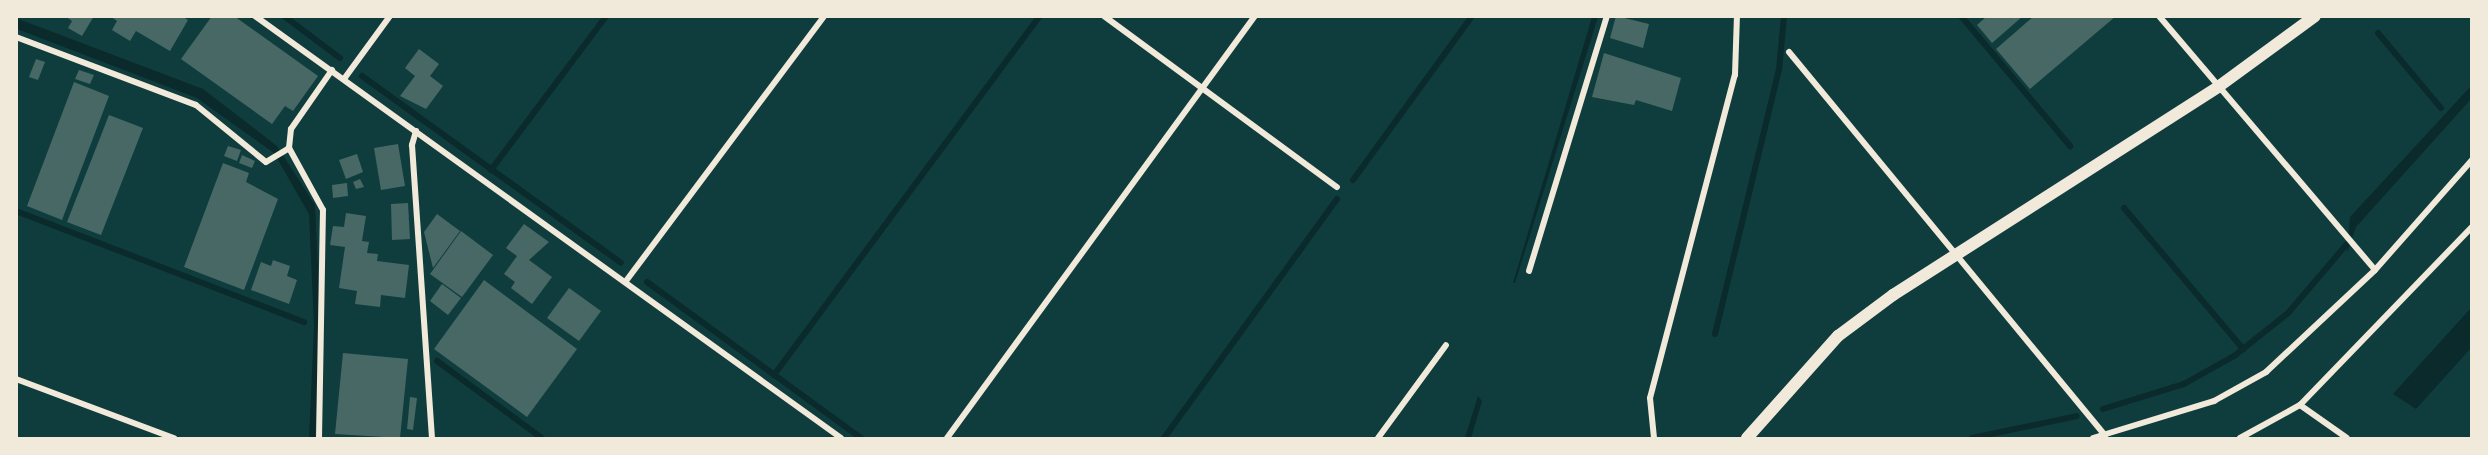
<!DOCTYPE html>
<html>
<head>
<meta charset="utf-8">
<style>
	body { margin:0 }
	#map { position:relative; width:2488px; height:455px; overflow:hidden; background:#0f3d3e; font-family:"Source Serif 4",serif }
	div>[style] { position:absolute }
	.water>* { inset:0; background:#0a2a2b }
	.stream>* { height:6px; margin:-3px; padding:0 3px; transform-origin:3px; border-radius:3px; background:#0a2a2b }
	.building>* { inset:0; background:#486865 }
	.minor>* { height:6px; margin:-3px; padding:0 3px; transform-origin:3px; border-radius:3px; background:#f1e9da }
	.secondary>* { height:12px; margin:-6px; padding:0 6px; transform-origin:6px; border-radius:6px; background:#f1e9da }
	span { translate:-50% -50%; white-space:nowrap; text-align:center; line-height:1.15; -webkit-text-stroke:6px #f1e9da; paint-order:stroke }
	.frame { position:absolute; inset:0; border:18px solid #f1e9da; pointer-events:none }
</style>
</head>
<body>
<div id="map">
	<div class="water">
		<i style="clip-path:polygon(1592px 17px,1598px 17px,1515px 283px,1513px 283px)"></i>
		<i style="clip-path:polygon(16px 18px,203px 89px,277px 146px,315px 205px,321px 332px,315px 438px,309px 438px,314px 326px,309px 214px,274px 153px,197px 98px,17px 29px)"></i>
		<i style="clip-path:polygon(2471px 86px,2471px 99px,2356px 227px,2347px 253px,2350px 217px)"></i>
		<i style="clip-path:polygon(2471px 308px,2471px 348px,2416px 409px,2393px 394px)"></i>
		<i style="clip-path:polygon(1478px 396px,1482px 401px,1471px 438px,1465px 438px)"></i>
	</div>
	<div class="stream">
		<i style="left:284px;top:16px;width:70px;rotate:36.9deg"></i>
		<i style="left:1961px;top:16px;width:170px;rotate:50deg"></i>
		<i style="left:2378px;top:33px;width:98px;rotate:50deg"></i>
		<i style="left:362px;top:76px;width:319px;rotate:35.8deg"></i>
		<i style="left:491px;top:170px;width:192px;rotate:-53.2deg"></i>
		<i style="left:1353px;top:180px;width:203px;rotate:-54deg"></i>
		<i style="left:2124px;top:208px;width:185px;rotate:49.8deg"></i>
		<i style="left:16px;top:211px;width:309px;rotate:21.1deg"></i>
		<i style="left:647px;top:282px;width:265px;rotate:36.1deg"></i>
		<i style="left:1715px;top:334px;width:272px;rotate:-76.4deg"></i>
		<i style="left:1779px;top:70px;width:54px;rotate:-84.7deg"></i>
		<i style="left:437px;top:361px;width:130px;rotate:36.3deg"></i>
		<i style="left:774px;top:375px;width:447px;rotate:-53.5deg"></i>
		<i style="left:2103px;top:409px;width:85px;rotate:-17.2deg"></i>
		<i style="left:2184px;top:384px;width:57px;rotate:-29.2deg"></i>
		<i style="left:2234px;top:356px;width:69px;rotate:-38.5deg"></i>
		<i style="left:2288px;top:313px;width:91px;rotate:-49.5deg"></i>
		<i style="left:1164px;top:438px;width:295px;rotate:-54.1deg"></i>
		<i style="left:1972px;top:438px;width:107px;rotate:-11.8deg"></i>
	</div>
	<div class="building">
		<i style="clip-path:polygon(65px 16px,94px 16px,82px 36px,68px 28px,72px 21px)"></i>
		<i style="clip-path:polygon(110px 16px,182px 16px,188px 20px,170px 51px,136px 31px,130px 41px,112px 30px,117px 21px)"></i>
		<i style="clip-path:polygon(212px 16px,234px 16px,318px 76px,293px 111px,285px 106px,272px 124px,181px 59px)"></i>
		<i style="clip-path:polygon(1616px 16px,1649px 24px,1643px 48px,1610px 38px)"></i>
		<i style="clip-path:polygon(1987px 16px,2023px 16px,1992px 43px,1977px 25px)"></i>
		<i style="clip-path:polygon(2034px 16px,2116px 16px,2030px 89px,1996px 49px)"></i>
		<i style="clip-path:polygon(419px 49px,439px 64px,430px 76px,443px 86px,426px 109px,400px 96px,415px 76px,405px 68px)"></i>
		<i style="clip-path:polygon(1604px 53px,1681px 78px,1672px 111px,1636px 100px,1634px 105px,1592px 97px)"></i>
		<i style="clip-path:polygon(36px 59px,45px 62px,38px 80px,29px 77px)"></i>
		<i style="clip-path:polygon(79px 70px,94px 75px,90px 84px,75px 79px)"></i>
		<i style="clip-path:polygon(74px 82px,109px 96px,62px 220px,27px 206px)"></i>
		<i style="clip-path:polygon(109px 115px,143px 128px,101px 235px,67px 222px)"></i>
		<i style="clip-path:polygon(398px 144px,405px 186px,381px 190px,374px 148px)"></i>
		<i style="clip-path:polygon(228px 146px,241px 150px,237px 161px,224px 156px)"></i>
		<i style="clip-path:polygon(357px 154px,363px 172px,346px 179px,339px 160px)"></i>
		<i style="clip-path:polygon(242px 155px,255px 161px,252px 168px,239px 163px)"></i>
		<i style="clip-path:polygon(223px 163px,249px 173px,246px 182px,278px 199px,244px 290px,184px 267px)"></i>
		<i style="clip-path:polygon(360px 179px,364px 187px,356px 189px,353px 182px)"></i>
		<i style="clip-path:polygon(347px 183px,348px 196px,333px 198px,332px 185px)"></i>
		<i style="clip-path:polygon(408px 203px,410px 239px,392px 240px,391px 204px)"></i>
		<i style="clip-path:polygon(346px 213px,366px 216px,362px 241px,369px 242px,367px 253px,378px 254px,377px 261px,409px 265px,405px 298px,381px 295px,380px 307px,355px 304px,357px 291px,339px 288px,345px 247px,330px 245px,333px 226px,344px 227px)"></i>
		<i style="clip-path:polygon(437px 214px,460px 231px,433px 268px,424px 232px)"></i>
		<i style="clip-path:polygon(524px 224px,549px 242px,529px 260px,552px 277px,532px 304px,511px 288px,515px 282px,504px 274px,517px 256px,506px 248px)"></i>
		<i style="clip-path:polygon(461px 231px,493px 255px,462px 297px,430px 274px)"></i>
		<i style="clip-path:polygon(273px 260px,290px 266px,287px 276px,297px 280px,289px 304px,251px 290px,261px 262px,271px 266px)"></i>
		<i style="clip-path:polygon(484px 280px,577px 349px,527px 417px,434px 349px)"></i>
		<i style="clip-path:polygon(442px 284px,461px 298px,448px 315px,430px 301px)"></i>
		<i style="clip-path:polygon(569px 288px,601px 311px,579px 341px,547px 318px)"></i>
		<i style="clip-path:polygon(343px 353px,408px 359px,400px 438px,335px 434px)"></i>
		<i style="clip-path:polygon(410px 397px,417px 398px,413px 430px,407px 429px)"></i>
	</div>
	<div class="minor">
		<i style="left:255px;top:16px;width:722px;rotate:35.76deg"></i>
		<i style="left:1104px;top:16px;width:289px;rotate:36.3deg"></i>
		<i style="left:2159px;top:16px;width:333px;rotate:49.6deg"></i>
		<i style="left:16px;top:37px;width:192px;rotate:20.7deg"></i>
		<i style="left:196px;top:105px;width:90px;rotate:39.2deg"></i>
		<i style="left:266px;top:162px;width:27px;rotate:-31deg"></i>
		<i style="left:1789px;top:52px;width:497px;rotate:50.5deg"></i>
		<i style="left:344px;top:79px;width:78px;rotate:-53.9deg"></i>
		<i style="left:416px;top:131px;width:15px;rotate:106deg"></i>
		<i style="left:412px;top:145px;width:294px;rotate:86.1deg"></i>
		<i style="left:1529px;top:271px;width:267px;rotate:-73deg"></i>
		<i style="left:626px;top:281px;width:331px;rotate:-53.2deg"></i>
		<i style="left:16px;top:379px;width:169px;rotate:20.5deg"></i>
		<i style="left:2300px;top:405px;width:57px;rotate:35.1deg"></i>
		<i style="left:319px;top:438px;width:228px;rotate:-89deg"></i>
		<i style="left:323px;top:210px;width:71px;rotate:-118.7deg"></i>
		<i style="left:289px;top:148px;width:19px;rotate:-84deg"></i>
		<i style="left:291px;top:129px;width:72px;rotate:-55.2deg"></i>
		<i style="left:947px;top:438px;width:522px;rotate:-53.88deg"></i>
		<i style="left:1378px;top:438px;width:115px;rotate:-53.8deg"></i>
		<i style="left:1654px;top:438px;width:40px;rotate:-95.7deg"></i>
		<i style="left:1650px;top:398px;width:334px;rotate:-75.3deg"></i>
		<i style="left:1735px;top:75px;width:59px;rotate:-88.1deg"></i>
		<i style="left:2093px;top:438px;width:127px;rotate:-17deg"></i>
		<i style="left:2214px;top:401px;width:60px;rotate:-29.1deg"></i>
		<i style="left:2266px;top:372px;width:149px;rotate:-43.1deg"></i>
		<i style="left:2375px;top:270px;width:147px;rotate:-48.6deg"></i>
		<i style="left:2240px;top:438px;width:68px;rotate:-28.8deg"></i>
		<i style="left:2300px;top:405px;width:248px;rotate:-46deg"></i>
	</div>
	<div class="secondary">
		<i style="left:1747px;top:438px;width:137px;rotate:-48.3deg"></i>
		<i style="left:1838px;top:336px;width:69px;rotate:-36.7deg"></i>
		<i style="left:1893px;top:295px;width:386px;rotate:-32.6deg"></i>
		<i style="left:2218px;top:87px;width:120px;rotate:-36.2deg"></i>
	</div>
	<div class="frame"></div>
</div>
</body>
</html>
